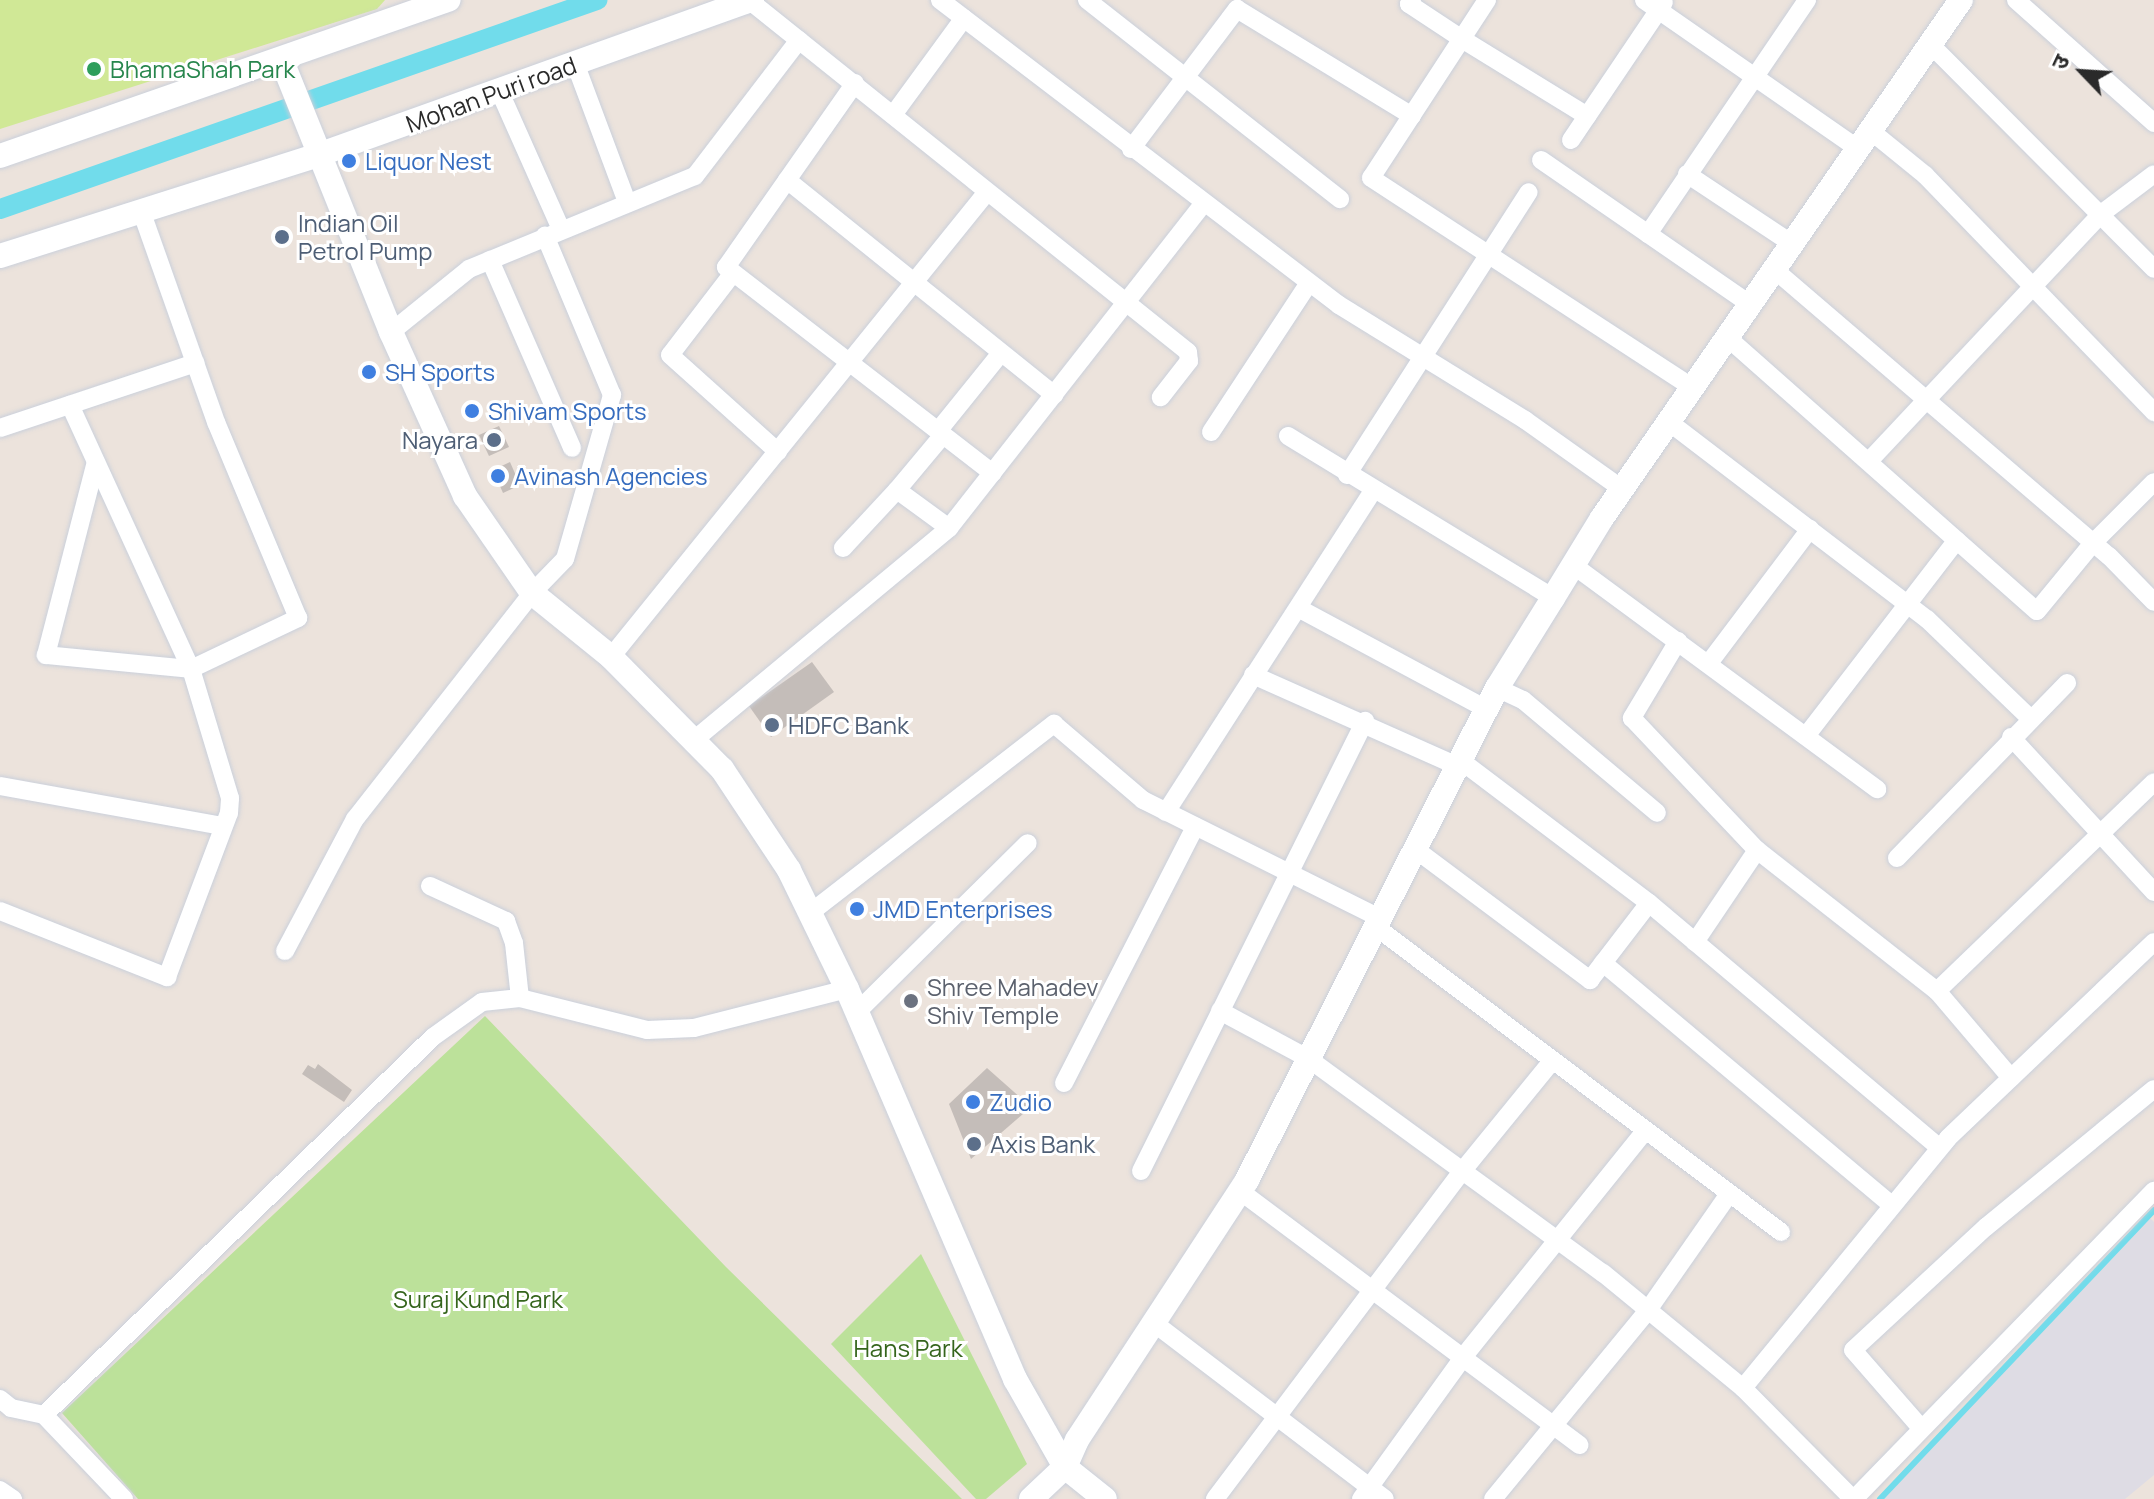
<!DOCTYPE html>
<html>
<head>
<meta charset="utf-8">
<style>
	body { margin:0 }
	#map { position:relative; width:2154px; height:1499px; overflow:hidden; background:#ece3dc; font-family:Manrope,"Noto Sans Devanagari",sans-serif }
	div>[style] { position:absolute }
	.industrial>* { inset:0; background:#dedce4 }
	.green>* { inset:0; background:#bce19a }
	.pitch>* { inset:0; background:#d0e896 }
	.stream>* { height:6px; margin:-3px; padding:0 3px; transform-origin:3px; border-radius:3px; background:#71dceb }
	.canal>* { height:20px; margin:-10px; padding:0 10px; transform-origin:10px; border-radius:10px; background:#71dceb }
	.building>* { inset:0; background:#c4bdb9 }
	.roads { filter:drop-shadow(0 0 2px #cad0db) drop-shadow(0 0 2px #cad0db) }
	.street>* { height:18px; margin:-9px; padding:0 9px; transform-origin:9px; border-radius:9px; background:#fff }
	.secondary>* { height:24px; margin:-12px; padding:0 12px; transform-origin:12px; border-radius:12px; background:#fff }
	.dots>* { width:22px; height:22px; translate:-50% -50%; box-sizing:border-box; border:4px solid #fff; border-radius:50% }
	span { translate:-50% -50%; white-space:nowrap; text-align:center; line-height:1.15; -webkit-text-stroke:6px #fff; paint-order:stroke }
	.leisure-label { font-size:24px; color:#27864d }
	.left { translate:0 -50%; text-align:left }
	.street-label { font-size:24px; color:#2a2a2a }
	.shop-label { font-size:24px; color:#366cbe }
	.service-label { font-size:24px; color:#4e5e75 }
	.right { translate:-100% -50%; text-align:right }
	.worship-label { font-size:24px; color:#5b616d }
	.park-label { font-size:24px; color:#35651c }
	.north { position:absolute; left:2042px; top:32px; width:80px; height:80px; -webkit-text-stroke:6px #fff; paint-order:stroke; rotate:295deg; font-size:22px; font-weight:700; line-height:32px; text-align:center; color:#2a2a2a }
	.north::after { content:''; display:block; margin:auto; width:28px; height:36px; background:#2a2a2a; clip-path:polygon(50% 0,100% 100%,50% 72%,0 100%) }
</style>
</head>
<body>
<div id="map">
	<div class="industrial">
		<i style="clip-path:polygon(2149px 1217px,2154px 1222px,2154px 1475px,2125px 1499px,1884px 1499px)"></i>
	</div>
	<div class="green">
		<i style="clip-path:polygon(485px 1016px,726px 1267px,962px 1499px,138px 1499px,62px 1413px)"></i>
		<i style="clip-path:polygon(921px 1254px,1027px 1464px,986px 1499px,976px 1499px,831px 1344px)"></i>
	</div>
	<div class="pitch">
		<i style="clip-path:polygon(0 0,385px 0,377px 9px,0 129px)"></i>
	</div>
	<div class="stream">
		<i style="left:1880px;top:1499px;width:398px;rotate:-46.5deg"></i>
	</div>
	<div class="canal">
		<i style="left:0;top:209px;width:633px;rotate:-19.29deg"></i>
	</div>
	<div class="building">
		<i style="clip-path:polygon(499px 426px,509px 447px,489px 456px,479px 435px)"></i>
		<i style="clip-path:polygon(510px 462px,520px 485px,503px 493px,493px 470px)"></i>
		<i style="clip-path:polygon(812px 662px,834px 692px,771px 737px,749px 706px)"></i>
		<i style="clip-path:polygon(318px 1064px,352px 1090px,344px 1102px,302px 1074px,308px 1065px,315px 1069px)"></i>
		<i style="clip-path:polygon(987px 1068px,1031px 1107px,971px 1159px,949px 1104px)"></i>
	</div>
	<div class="roads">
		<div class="street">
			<i style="left:940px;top:0;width:502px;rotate:37.39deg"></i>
			<i style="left:1339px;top:305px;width:219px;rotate:31.7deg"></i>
			<i style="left:1525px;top:420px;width:119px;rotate:35.4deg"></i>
			<i style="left:1087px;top:0;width:322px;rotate:38.2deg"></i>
			<i style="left:1412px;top:0;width:5px;rotate:127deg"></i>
			<i style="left:1409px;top:4px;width:64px;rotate:33.4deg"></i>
			<i style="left:1462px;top:39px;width:147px;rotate:31.6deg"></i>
			<i style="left:1487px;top:0;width:212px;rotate:123.1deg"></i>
			<i style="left:1371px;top:178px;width:384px;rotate:33.1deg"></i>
			<i style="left:1644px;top:0;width:263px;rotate:34.8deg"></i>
			<i style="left:2016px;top:0;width:185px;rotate:41.7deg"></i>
			<i style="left:750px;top:1px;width:561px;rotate:38.71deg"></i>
			<i style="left:1188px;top:352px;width:9px;rotate:84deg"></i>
			<i style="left:1189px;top:361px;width:46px;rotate:127.9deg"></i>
			<i style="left:1931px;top:45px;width:316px;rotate:45.1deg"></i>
			<i style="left:575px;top:63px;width:148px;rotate:69.5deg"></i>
			<i style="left:855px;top:83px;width:225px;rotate:125deg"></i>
			<i style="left:726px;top:267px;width:337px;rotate:37.7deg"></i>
			<i style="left:499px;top:90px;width:152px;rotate:66deg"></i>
			<i style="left:893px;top:115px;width:120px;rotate:-53.8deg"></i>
			<i style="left:1872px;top:132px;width:68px;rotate:39.1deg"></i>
			<i style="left:1925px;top:175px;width:330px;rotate:46deg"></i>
			<i style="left:1571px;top:140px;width:166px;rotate:-56deg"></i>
			<i style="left:1131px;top:149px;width:176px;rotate:-52.9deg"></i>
			<i style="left:1237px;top:9px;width:205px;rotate:31.4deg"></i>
			<i style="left:1541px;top:160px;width:255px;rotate:34.6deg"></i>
			<i style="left:1687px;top:174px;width:128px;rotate:33.6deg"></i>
			<i style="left:787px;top:180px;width:343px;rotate:38.8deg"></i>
			<i style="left:1648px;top:234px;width:283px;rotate:-55.8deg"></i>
			<i style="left:490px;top:260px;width:205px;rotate:66.4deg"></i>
			<i style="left:1776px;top:271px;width:438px;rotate:40.6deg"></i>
			<i style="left:2109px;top:556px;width:64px;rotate:45.6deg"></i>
			<i style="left:733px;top:273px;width:103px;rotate:127.5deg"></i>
			<i style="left:670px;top:355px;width:145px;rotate:41.9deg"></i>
			<i style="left:391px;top:332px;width:100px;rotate:-38.9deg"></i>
			<i style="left:469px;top:269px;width:244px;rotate:-22.4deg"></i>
			<i style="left:695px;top:176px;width:171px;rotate:-52.6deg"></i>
			<i style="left:1728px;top:338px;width:412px;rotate:41.5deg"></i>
			<i style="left:2037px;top:611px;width:88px;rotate:-50.5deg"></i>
			<i style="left:2093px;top:543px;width:86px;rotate:-45deg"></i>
			<i style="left:70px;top:405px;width:290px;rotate:65.4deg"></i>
			<i style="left:191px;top:669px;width:119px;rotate:-25.5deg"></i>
			<i style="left:298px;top:618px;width:212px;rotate:-112.7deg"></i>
			<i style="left:216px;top:422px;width:225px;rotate:-109.5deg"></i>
			<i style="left:1669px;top:422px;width:325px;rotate:37.4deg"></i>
			<i style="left:1927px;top:619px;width:143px;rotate:43.9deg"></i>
			<i style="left:0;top:428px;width:206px;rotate:-18.4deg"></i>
			<i style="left:938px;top:431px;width:100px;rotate:-51.1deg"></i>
			<i style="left:1211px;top:432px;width:178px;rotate:-56.7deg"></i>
			<i style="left:943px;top:435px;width:72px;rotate:129.9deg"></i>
			<i style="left:897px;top:490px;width:64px;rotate:36.2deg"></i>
			<i style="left:1288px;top:436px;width:311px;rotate:31.4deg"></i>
			<i style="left:1869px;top:461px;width:339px;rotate:-46.8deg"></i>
			<i style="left:2101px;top:214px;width:66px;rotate:-37deg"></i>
			<i style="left:1347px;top:475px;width:336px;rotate:-57.3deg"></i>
			<i style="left:843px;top:548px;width:79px;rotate:-47deg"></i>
			<i style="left:1573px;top:565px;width:378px;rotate:36.4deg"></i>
			<i style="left:1298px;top:608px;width:213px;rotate:28.2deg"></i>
			<i style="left:1678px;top:641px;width:90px;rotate:120.9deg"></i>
			<i style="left:1632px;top:718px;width:182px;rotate:46.6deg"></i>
			<i style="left:1757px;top:850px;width:229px;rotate:38.1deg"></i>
			<i style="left:1937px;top:991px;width:114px;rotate:49.6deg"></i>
			<i style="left:611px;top:657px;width:598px;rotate:-51.04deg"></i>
			<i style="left:1709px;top:663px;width:168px;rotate:-53deg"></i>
			<i style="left:1253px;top:675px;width:223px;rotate:24deg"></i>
			<i style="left:1497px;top:688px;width:29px;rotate:25deg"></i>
			<i style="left:1523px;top:700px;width:175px;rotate:40.1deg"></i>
			<i style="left:1806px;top:736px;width:247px;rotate:-52.4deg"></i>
			<i style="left:2011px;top:737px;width:211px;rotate:47.3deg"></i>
			<i style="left:694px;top:740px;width:332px;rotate:-39.7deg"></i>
			<i style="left:949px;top:528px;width:412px;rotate:-51.9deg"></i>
			<i style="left:1460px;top:760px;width:237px;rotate:37.1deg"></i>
			<i style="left:1649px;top:903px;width:380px;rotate:40.1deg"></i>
			<i style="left:0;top:786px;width:226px;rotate:10.2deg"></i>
			<i style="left:1166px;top:812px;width:381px;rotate:-57.2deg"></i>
			<i style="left:1415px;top:849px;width:219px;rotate:36.8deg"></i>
			<i style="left:1590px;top:980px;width:97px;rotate:-52.5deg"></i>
			<i style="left:1897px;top:858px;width:244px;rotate:-45.8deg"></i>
			<i style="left:430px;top:886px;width:84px;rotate:24.7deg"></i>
			<i style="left:506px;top:921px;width:23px;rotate:70deg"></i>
			<i style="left:514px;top:943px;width:55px;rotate:83.8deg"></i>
			<i style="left:0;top:911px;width:180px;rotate:21.6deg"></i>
			<i style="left:167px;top:977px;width:175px;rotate:-69.3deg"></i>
			<i style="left:229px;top:813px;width:15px;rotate:-86deg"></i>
			<i style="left:230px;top:798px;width:135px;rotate:-106.8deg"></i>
			<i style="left:191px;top:669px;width:146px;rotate:-174.5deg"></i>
			<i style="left:46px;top:655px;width:199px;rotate:-75.5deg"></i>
			<i style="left:810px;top:913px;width:309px;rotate:-37.8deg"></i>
			<i style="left:1054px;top:724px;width:117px;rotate:40.5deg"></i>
			<i style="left:1143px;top:800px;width:265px;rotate:26.5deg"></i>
			<i style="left:1376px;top:927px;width:507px;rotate:36.98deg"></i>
			<i style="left:1695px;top:942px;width:111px;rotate:-56deg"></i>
			<i style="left:285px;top:951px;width:149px;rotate:-62.1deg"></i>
			<i style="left:355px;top:819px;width:287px;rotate:-51.9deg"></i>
			<i style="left:532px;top:593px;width:47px;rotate:-45.9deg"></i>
			<i style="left:565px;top:559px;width:171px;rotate:-74deg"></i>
			<i style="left:612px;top:395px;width:173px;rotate:-112.8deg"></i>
			<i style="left:1603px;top:963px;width:376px;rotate:40deg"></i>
			<i style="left:1937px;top:991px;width:301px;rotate:-43.9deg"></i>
			<i style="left:1220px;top:1011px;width:101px;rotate:28.3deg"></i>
			<i style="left:1309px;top:1059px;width:364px;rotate:36.1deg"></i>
			<i style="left:1603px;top:1273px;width:181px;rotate:39.4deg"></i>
			<i style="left:1743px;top:1388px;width:156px;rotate:45.3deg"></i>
			<i style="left:857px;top:1012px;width:240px;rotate:-44.7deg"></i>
			<i style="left:1064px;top:1083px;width:288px;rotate:-62.9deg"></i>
			<i style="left:1141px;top:1171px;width:503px;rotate:-63.54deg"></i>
			<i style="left:1240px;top:1191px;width:424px;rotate:36.8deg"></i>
			<i style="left:1154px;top:1323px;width:290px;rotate:37.3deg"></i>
			<i style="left:1743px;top:1388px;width:323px;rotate:-50.6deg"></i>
			<i style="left:1948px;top:1138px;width:284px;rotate:-43.6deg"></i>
			<i style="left:0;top:1399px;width:14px;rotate:39deg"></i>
			<i style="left:11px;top:1408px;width:34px;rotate:12deg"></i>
			<i style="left:44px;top:1415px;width:116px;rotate:46.4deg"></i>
			<i style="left:44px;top:1415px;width:542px;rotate:-44.18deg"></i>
			<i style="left:433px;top:1037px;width:60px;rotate:-35.5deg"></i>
			<i style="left:482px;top:1002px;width:38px;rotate:-6deg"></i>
			<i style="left:520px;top:998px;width:131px;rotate:14.1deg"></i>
			<i style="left:647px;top:1030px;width:47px;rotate:-2.4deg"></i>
			<i style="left:694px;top:1028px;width:158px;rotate:-14.3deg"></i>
			<i style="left:1921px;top:1428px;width:103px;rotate:-131.1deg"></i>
			<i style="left:1853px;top:1350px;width:181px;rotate:-42.8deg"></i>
			<i style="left:1986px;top:1227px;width:217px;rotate:-39.4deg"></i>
			<i style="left:0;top:1490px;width:16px;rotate:35deg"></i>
			<i style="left:1215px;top:1499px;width:413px;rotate:-53deg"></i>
			<i style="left:1464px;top:1169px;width:139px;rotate:-50.8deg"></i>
			<i style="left:1361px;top:1499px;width:176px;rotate:-54.2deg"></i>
			<i style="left:1464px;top:1356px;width:289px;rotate:-51.2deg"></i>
			<i style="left:1493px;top:1499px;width:244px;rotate:-50.6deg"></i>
			<i style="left:1648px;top:1310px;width:141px;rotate:-55.1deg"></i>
			<i style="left:1854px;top:1499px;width:430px;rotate:-45.8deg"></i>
		</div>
		<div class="secondary">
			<i style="left:282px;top:61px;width:292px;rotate:68.1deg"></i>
			<i style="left:391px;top:332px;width:180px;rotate:65.7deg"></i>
			<i style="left:465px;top:496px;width:118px;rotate:55.4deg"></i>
			<i style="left:532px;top:593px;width:102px;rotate:39deg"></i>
			<i style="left:611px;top:657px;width:158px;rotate:45.3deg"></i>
			<i style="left:722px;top:769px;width:121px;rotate:56.4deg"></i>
			<i style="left:789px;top:870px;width:132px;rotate:64deg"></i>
			<i style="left:847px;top:989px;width:425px;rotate:66.7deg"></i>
			<i style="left:1015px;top:1379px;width:101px;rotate:60.4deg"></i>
			<i style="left:1065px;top:1467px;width:51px;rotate:38.7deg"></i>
			<i style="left:0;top:156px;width:475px;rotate:-19.2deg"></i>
			<i style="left:0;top:256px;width:334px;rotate:-17.6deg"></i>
			<i style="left:318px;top:155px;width:461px;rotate:-19.7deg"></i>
			<i style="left:1031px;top:1499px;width:47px;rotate:-43.3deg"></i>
			<i style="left:1065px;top:1467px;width:30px;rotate:-66deg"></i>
			<i style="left:1077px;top:1440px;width:311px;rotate:-56.8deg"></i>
			<i style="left:1247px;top:1180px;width:552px;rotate:-63.06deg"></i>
			<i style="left:1497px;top:688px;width:106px;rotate:-58.1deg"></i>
			<i style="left:1553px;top:598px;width:94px;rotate:-58.5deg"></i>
			<i style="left:1602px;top:518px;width:630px;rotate:-55.28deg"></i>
		</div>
	</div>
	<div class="dots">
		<i style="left:94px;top:69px;background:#2e9e5b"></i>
		<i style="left:349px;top:161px;background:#3f7fe0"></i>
		<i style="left:282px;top:237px;background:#5c6f8a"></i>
		<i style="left:369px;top:372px;background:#3f7fe0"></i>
		<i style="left:472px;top:411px;background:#3f7fe0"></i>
		<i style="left:494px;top:440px;background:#5c6f8a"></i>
		<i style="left:498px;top:476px;background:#3f7fe0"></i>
		<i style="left:772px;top:725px;background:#5c6f8a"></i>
		<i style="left:857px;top:909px;background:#3f7fe0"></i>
		<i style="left:911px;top:1001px;background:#6b7280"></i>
		<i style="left:973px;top:1102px;background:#3f7fe0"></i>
		<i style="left:974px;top:1144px;background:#5c6f8a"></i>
	</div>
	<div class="leisure-label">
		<span class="left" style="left:110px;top:69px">BhamaShah Park</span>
	</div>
	<div class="street-label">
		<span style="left:491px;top:94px;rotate:-20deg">Mohan Puri road</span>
	</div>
	<div class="shop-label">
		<span class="left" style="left:365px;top:161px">Liquor Nest</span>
		<span class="left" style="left:385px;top:372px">SH Sports</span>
		<span class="left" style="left:488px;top:411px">Shivam Sports</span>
		<span class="left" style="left:514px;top:476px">Avinash Agencies</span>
		<span class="left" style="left:873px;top:909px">JMD Enterprises</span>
		<span class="left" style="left:989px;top:1102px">Zudio</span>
	</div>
	<div class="service-label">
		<span class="left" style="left:298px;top:237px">Indian Oil<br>Petrol Pump</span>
		<span class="right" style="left:478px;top:440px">Nayara</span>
		<span class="left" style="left:788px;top:725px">HDFC Bank</span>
		<span class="left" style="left:990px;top:1144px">Axis Bank</span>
	</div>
	<div class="worship-label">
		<span class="left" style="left:927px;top:1001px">Shree Mahadev<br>Shiv Temple</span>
	</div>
	<div class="park-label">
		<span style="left:478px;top:1299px">Suraj Kund Park</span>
		<span style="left:908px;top:1348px">Hans Park</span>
	</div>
	<div class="north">उ</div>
</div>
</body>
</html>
